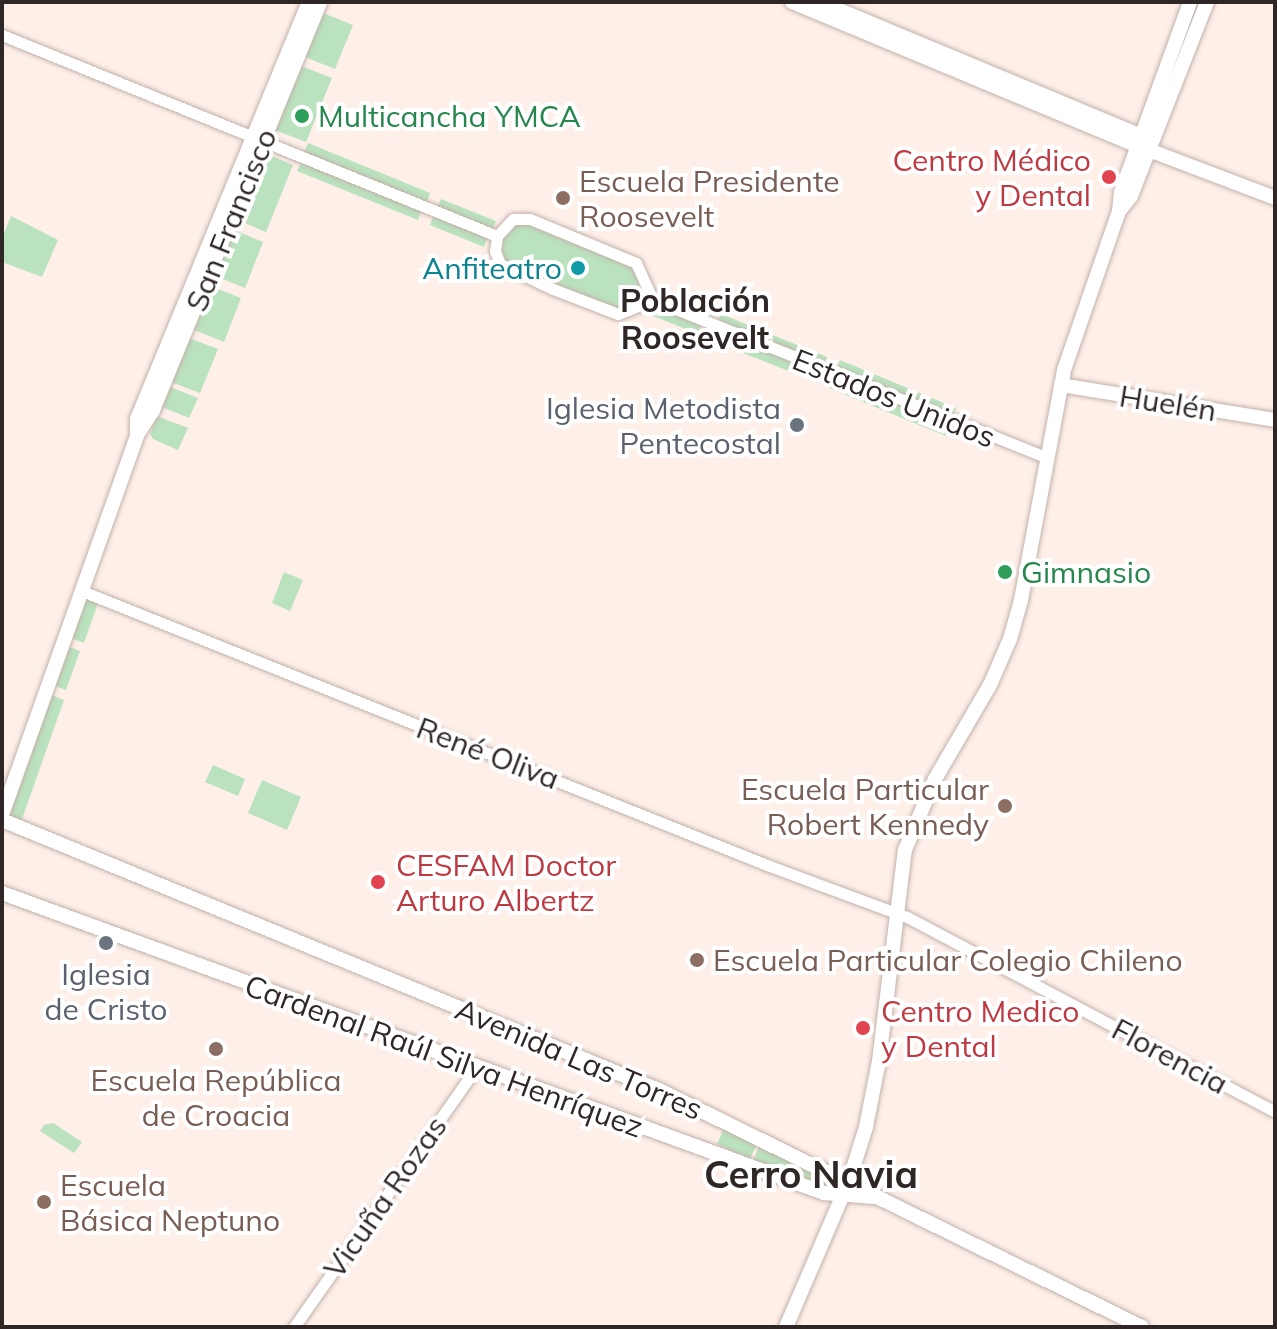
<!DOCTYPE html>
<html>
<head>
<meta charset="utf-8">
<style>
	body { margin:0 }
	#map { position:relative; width:1277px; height:1329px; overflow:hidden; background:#feefe9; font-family:Mulish,sans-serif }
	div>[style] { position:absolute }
	.green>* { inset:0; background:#bae2be }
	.roads { filter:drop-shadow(0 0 2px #c3b2ab) drop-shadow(0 0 2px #c3b2ab) }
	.minor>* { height:11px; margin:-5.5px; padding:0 5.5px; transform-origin:5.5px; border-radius:5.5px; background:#fff }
	.major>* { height:14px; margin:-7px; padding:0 7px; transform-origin:7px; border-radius:7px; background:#fff }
	.dots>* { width:22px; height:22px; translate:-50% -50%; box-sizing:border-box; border:4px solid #fff; border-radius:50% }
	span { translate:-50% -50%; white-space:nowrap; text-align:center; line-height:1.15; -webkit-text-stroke:8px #fff; paint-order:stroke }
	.leisure-label { font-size:30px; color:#27864d }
	.left { translate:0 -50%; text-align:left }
	.health-label { font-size:30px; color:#be3a42 }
	.right { translate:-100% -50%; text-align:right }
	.education-label { font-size:30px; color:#785e54 }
	.street-label { font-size:30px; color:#2e2725 }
	.culture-label { font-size:30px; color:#0d838f }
	.worship-label { font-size:30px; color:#5b616d }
	.neighbourhood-label { font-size:32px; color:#2e2725; font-weight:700 }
	.district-label { font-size:38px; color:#2e2725; font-weight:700 }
	.frame { position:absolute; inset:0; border:4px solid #2e2725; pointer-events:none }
</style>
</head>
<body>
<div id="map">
	<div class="green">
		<i style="clip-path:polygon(323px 13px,353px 25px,335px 69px,305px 57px)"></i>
		<i style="clip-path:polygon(301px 66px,332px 78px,306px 142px,275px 130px)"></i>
		<i style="clip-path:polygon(308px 143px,430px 193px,426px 204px,303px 154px)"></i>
		<i style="clip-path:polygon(265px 153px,293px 165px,266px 232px,240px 221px)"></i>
		<i style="clip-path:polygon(302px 161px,422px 209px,418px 220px,297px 171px)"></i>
		<i style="clip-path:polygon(441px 199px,496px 221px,492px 230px,437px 208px)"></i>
		<i style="clip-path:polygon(434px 214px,488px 236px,484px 247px,430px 225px)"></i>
		<i style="clip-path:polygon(11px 216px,58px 240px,42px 277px,2px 262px,2px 239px)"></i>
		<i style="clip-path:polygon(515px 221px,525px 221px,634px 265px,641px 280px,631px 307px,618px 311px,508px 265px,500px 249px,504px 234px)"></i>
		<i style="clip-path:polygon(234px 230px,263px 242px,245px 288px,215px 276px)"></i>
		<i style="clip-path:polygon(210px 286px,241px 298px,224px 342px,192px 329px)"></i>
		<i style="clip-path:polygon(662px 288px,710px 308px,706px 318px,658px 298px)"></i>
		<i style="clip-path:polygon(649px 304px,701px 325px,698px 334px,646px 313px)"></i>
		<i style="clip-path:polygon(721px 314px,827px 357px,824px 365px,717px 322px)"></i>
		<i style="clip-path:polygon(714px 329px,821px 371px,817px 382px,710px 340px)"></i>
		<i style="clip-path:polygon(189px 338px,218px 349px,200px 393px,171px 382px)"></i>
		<i style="clip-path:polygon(840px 360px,956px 408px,952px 418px,836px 370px)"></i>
		<i style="clip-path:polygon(833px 377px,951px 425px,946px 436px,829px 388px)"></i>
		<i style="clip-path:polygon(170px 387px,198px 398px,189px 418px,162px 407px)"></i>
		<i style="clip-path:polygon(157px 416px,188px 428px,178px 450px,153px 439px,150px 434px)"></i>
		<i style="clip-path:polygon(284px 572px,303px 580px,290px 611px,272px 603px)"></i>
		<i style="clip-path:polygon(85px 599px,98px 603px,84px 643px,71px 638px)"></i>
		<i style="clip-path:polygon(69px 647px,80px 651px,66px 690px,55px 686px)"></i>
		<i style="clip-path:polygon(52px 695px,64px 700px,21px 822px,7px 815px)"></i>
		<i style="clip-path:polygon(213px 765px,245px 779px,238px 796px,205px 782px)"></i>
		<i style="clip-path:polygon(262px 780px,301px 797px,287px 830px,248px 813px)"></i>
		<i style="clip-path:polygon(53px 1123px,82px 1142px,74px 1153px,40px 1131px,44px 1125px)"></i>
		<i style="clip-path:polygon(725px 1126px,758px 1141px,750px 1159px,717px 1144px)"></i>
		<i style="clip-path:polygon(761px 1142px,837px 1184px,835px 1189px,753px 1161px)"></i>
	</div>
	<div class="roads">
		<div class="minor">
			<i style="left:2px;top:35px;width:534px;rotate:22.1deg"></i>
			<i style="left:653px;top:300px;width:38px;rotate:158deg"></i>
			<i style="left:618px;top:314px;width:70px;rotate:-159deg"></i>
			<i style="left:553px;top:289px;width:59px;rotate:-154.7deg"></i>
			<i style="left:500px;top:264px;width:14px;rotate:-111deg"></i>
			<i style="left:495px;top:251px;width:15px;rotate:-82deg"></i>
			<i style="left:497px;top:236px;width:23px;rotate:-47deg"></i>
			<i style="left:513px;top:219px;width:17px"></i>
			<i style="left:530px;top:219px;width:115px;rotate:22.5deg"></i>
			<i style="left:636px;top:263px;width:41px;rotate:65.3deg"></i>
			<i style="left:653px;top:300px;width:423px;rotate:21.8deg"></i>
			<i style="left:82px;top:591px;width:738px;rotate:21.8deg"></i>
			<i style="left:767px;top:865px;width:149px;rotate:20.4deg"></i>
			<i style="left:907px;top:917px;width:416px;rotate:27.9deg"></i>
			<i style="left:294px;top:1327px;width:317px;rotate:-54.9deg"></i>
		</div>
		<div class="major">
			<i style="left:792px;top:2px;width:369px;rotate:22.6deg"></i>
			<i style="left:1133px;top:144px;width:152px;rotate:20.8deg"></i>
			<i style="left:820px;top:2px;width:349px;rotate:22.6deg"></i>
			<i style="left:1142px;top:136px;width:6px;rotate:59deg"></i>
			<i style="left:1119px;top:211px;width:19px;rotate:-51deg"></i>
			<i style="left:1131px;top:196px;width:208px;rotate:-68.6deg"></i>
			<i style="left:1061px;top:385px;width:217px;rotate:9.3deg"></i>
			<i style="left:137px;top:435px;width:30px;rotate:-57deg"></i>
			<i style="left:153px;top:410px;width:441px;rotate:-67.7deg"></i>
			<i style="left:2px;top:815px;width:403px;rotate:-70.4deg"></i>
			<i style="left:137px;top:435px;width:16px;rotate:-90deg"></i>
			<i style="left:137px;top:419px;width:451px;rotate:-67.6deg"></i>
			<i style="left:2px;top:820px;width:710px;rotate:22.34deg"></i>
			<i style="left:659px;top:1090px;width:538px;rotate:26.14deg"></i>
			<i style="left:2px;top:893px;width:875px;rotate:20.05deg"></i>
			<i style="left:824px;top:1193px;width:50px;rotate:4.6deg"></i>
			<i style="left:786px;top:1327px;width:159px;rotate:-66.7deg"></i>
			<i style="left:849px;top:1181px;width:57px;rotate:-72.5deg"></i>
			<i style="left:866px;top:1127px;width:67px;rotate:-78.9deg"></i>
			<i style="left:879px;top:1061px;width:213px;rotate:-83deg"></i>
			<i style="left:905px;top:850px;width:77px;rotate:-67.1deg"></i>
			<i style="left:935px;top:779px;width:109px;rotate:-59.7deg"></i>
			<i style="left:990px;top:685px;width:50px;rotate:-66.5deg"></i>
			<i style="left:1010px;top:639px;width:41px;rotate:-74.2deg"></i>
			<i style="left:1021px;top:600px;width:234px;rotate:-79.4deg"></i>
			<i style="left:1064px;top:370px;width:168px;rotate:-70.9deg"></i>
			<i style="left:1119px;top:211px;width:19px;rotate:-84deg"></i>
			<i style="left:1121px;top:192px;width:202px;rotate:-70deg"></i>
		</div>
	</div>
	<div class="dots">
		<i style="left:302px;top:116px;background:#2e9e5b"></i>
		<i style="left:1109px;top:177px;background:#e0444e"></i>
		<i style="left:563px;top:198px;background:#8d6e63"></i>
		<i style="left:578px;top:268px;background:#0f9aa8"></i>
		<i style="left:797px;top:425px;background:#6b7280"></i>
		<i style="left:1005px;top:572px;background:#2e9e5b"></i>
		<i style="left:1005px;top:806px;background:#8d6e63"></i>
		<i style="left:378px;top:882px;background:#e0444e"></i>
		<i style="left:106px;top:943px;background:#6b7280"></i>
		<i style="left:697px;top:960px;background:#8d6e63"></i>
		<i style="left:863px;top:1028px;background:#e0444e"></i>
		<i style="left:216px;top:1049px;background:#8d6e63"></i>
		<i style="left:44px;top:1202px;background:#8d6e63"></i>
	</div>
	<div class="leisure-label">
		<span class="left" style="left:318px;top:116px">Multicancha YMCA</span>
		<span class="left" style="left:1021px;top:572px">Gimnasio</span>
	</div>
	<div class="health-label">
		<span class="right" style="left:1091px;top:177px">Centro Médico<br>y Dental</span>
		<span class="left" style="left:396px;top:882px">CESFAM Doctor<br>Arturo Albertz</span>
		<span class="left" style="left:881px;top:1028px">Centro Medico<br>y Dental</span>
	</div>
	<div class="education-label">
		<span class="left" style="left:579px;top:198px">Escuela Presidente<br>Roosevelt</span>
		<span class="right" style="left:989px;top:806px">Escuela Particular<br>Robert Kennedy</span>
		<span class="left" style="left:713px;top:960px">Escuela Particular Colegio Chileno</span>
		<span style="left:216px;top:1097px">Escuela República<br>de Croacia</span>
		<span class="left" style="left:60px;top:1202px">Escuela<br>Básica Neptuno</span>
	</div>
	<div class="street-label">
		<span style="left:231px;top:220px;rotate:-68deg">San Francisco</span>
		<span style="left:894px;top:398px;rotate:22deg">Estados Unidos</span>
		<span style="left:1168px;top:403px;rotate:9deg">Huelén</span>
		<span style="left:488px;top:753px;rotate:21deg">René Oliva</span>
		<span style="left:444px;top:1056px;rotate:20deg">Cardenal Raúl Silva Henríquez</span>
		<span style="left:1170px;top:1056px;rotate:28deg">Florencia</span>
		<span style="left:579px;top:1059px;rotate:23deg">Avenida Las Torres</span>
		<span style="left:385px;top:1197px;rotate:-55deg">Vicuña Rozas</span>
	</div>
	<div class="culture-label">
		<span class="right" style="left:562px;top:268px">Anfiteatro</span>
	</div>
	<div class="worship-label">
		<span class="right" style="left:781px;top:425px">Iglesia Metodista<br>Pentecostal</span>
		<span style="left:106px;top:991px">Iglesia<br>de Cristo</span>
	</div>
	<div class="neighbourhood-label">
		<span style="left:695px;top:319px">Población<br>Roosevelt</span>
	</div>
	<div class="district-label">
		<span style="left:811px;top:1175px">Cerro Navia</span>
	</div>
	<div class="frame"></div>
</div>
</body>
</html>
